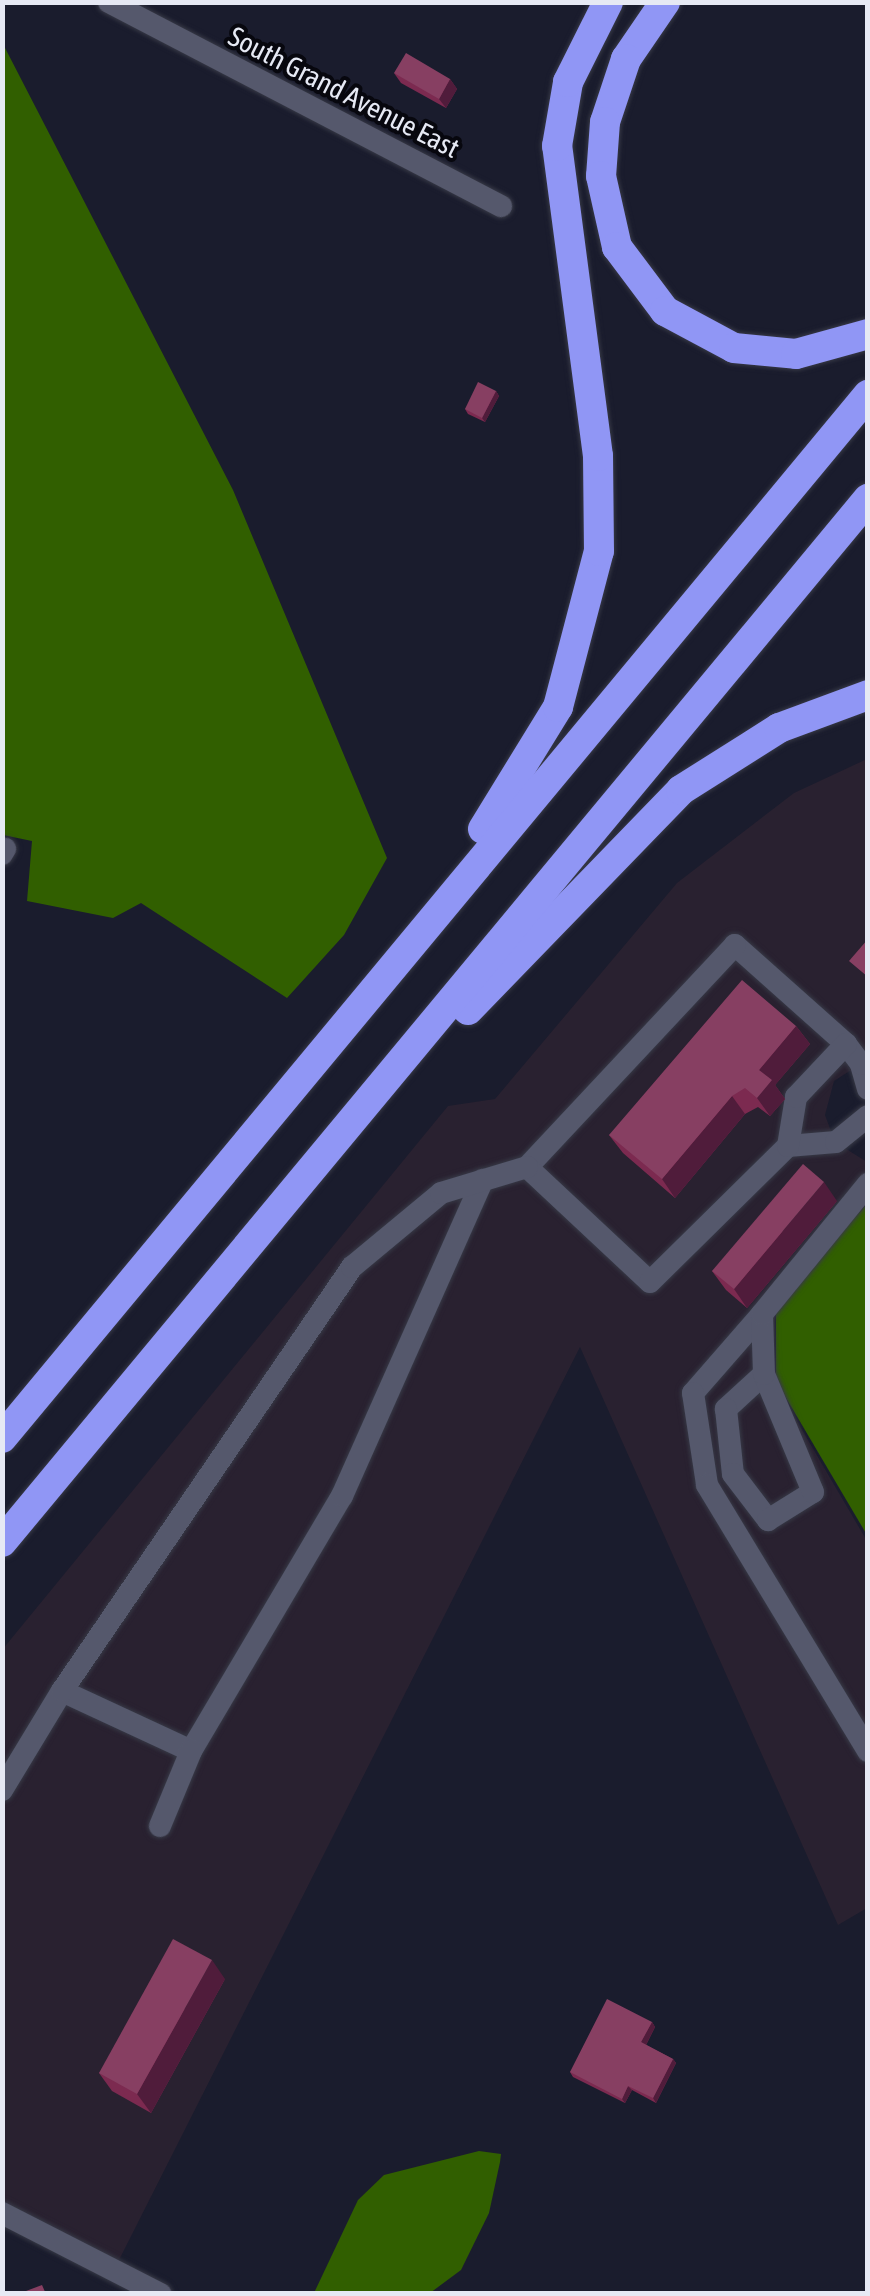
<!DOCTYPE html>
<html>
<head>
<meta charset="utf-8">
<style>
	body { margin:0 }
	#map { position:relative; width:870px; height:2296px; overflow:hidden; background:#1a1c2d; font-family:"Asap Condensed",sans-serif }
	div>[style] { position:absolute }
	.commercial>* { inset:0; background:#292130 }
	.forest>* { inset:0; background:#315f00 }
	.roads { filter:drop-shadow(0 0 2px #373946) drop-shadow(0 0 2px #373946) }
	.minor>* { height:22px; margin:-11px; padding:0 11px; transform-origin:11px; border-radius:11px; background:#55586c }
	.highway>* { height:30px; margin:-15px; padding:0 15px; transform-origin:15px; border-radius:15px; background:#9096f5 }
	.wall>* { inset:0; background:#7c2a50 }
	.shaded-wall>* { inset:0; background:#501c3b }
	.building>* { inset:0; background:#873f62 }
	span { translate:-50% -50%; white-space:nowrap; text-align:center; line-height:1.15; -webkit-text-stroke:8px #07070e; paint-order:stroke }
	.street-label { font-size:28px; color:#e6e9f4 }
	.frame { position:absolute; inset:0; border:5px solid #e6e9f4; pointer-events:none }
</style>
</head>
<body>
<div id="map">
	<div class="commercial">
		<i style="clip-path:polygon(867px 759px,867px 1060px,834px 1081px,825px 1115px,835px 1142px,867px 1162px,867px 1200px,775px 1305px,774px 1382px,867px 1541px,867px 1908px,838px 1925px,580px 1347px,118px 2262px,3px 2202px,2px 1650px,448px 1106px,495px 1099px,677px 883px,794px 793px)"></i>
	</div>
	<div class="forest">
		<i style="clip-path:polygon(3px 44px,233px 490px,387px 858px,344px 935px,287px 998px,141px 903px,113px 918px,27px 901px,32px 841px,3px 835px)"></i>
		<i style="clip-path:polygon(867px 1204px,867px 1535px,776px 1381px,776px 1306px)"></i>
		<i style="clip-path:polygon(479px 2151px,501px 2154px,500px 2162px,489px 2213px,461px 2270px,430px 2293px,314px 2293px,358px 2200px,384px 2175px)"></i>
	</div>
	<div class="roads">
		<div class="minor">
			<i style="left:109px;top:2px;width:442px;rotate:27.5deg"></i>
			<i style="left:2px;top:854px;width:6px;rotate:-59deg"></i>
			<i style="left:868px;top:1089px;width:26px;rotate:-106deg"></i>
			<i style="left:861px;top:1064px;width:25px;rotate:-127deg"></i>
			<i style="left:846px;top:1044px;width:149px;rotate:-138.3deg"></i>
			<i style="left:735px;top:945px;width:304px;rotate:133.1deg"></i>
			<i style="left:527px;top:1167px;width:168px;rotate:43.1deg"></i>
			<i style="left:650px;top:1282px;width:194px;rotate:-44.6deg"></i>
			<i style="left:788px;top:1146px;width:48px;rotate:-4.8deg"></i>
			<i style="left:836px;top:1142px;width:41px;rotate:-39.1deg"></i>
			<i style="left:788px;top:1146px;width:50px;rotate:-80.7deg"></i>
			<i style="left:796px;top:1097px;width:73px;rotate:-46.7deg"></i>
			<i style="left:762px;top:1314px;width:105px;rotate:131.1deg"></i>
			<i style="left:693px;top:1393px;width:93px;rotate:81.3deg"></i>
			<i style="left:707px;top:1485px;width:311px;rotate:58.8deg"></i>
			<i style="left:764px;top:1374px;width:52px;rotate:137.4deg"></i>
			<i style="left:726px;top:1409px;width:65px;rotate:83.9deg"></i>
			<i style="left:733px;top:1474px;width:58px;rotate:52.7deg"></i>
			<i style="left:768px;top:1520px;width:53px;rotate:-31.9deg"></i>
			<i style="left:813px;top:1492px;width:128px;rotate:-112.6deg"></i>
			<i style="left:764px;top:1374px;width:60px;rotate:-91.9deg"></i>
			<i style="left:762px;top:1314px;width:168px;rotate:-50.8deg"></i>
			<i style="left:62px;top:1691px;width:142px;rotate:24.9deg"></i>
			<i style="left:191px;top:1751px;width:296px;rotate:-59.4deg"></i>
			<i style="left:342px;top:1496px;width:346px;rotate:-66deg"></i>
			<i style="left:2px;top:1790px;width:116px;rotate:-58.8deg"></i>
			<i style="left:62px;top:1691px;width:514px;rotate:-55.63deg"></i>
			<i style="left:352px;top:1267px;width:116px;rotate:-39.7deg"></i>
			<i style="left:441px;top:1193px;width:90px;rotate:-16.8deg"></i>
			<i style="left:160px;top:1826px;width:81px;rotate:-67.5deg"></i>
			<i style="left:2px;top:2213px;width:178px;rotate:27.1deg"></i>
		</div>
		<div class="highway">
			<i style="left:665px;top:2px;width:69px;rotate:124.4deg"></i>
			<i style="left:626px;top:59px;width:66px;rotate:108.4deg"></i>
			<i style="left:605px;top:122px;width:54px;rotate:94.2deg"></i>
			<i style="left:601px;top:176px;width:73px;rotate:77.3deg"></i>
			<i style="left:617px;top:247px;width:80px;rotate:53.1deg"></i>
			<i style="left:665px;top:311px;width:78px;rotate:28.2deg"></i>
			<i style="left:734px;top:348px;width:62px;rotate:5.5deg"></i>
			<i style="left:796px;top:354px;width:75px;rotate:-15.5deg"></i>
			<i style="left:483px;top:829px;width:143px;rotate:-58.4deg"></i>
			<i style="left:558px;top:707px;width:161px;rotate:-75.3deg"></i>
			<i style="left:599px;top:551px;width:95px;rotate:-90.6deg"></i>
			<i style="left:598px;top:456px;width:313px;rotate:-97.5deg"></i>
			<i style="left:557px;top:146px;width:65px;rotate:-80.2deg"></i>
			<i style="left:568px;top:82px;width:89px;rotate:-63.4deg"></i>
			<i style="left:468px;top:1010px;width:306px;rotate:-45.9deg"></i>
			<i style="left:681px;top:790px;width:116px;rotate:-32.3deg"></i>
			<i style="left:779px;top:728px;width:95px;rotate:-20.3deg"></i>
			<i style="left:2px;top:1438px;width:1356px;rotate:-50.3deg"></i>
			<i style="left:2px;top:1542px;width:1356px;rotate:-50.3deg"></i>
		</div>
	</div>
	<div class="wall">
		<i style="clip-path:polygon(394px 73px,450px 79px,457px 89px,446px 108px,401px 83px)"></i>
		<i style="clip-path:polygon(496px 391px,499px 396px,485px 422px,468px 414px,465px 409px)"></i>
		<i style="clip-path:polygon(796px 1026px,810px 1044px,775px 1085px,785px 1099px,770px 1116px,758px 1107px,745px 1114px,675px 1198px,623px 1153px,609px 1135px)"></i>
		<i style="clip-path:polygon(837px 1201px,747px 1308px,726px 1290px,712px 1271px)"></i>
		<i style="clip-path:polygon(225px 1979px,151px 2113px,112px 2091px,99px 2073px)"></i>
		<i style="clip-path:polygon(652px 2022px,655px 2027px,646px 2045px,673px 2059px,676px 2063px,656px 2103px,632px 2090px,625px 2103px,573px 2077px,570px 2072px)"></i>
	</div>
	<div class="shaded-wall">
		<i style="clip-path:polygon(450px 79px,457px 89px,446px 108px,439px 99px)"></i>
		<i style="clip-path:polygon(496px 391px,499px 396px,485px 422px,482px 418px)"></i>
		<i style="clip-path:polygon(796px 1026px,810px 1044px,775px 1085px,785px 1099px,770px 1116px,757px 1098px,759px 1070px)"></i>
		<i style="clip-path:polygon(732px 1096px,745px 1114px,675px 1198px,662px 1179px)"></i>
		<i style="clip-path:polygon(824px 1182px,837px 1201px,747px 1308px,734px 1289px)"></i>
		<i style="clip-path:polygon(212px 1960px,225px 1979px,151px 2113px,137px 2094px)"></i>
		<i style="clip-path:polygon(652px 2022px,655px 2027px,645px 2047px,641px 2042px)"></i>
		<i style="clip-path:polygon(673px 2059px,676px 2063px,656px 2103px,653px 2098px)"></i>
		<i style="clip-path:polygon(628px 2086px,632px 2090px,625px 2103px,622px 2099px)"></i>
	</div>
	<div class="building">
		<i style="clip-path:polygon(406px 53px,450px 79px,439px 99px,394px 73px)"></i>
		<i style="clip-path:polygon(478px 382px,496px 391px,482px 418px,465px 409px)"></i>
		<i style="clip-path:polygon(868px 939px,868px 977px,849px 961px)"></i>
		<i style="clip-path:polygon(742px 980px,796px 1026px,759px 1070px,772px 1080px,757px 1098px,745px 1088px,732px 1096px,662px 1179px,609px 1135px)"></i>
		<i style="clip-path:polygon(803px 1164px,824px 1182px,734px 1289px,712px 1271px)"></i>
		<i style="clip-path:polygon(173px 1939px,212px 1960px,137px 2094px,99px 2073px)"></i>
		<i style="clip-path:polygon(607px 1999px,652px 2022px,641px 2042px,673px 2059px,653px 2098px,628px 2086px,622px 2099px,570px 2072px)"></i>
		<i style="clip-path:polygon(42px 2285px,46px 2294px,18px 2294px)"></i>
	</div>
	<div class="street-label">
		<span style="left:344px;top:92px;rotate:27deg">South Grand Avenue East</span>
	</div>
	<div class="frame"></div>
</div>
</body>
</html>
